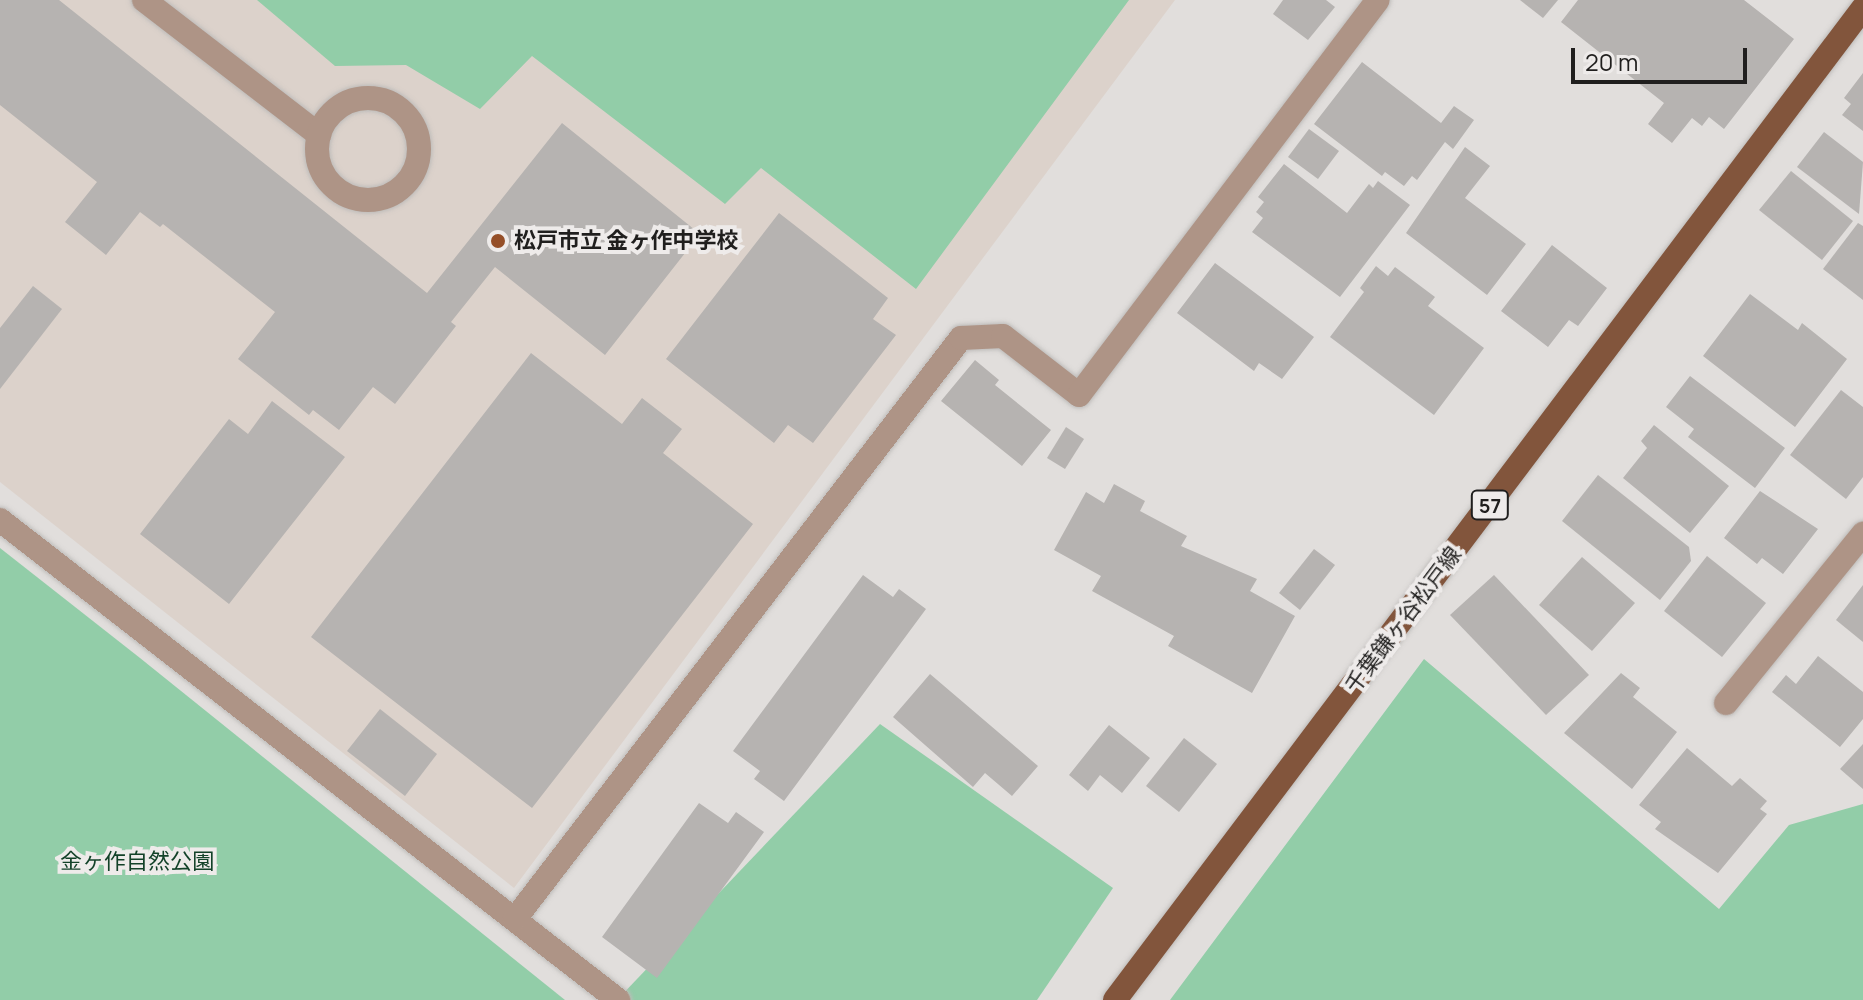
<!DOCTYPE html>
<html>
<head>
<meta charset="utf-8">
<style>
	body { margin:0 }
	#map { position:relative; width:1863px; height:1000px; overflow:hidden; background:#e1dedc; font-family:Manrope,"Noto Sans JP",sans-serif }
	div>[style] { position:absolute }
	.built>* { inset:0; background:#dcd2cb }
	.green>* { inset:0; background:#92cda8 }
	.building>* { inset:0; background:#b6b3b1 }
	.roads { filter:drop-shadow(0 0 2px #bebcba) drop-shadow(0 0 2px #bebcba) }
	.minor>* { height:24px; margin:-12px; padding:0 12px; transform-origin:12px; border-radius:12px; background:#ae9486 }
	.minor>.ring { margin:-12px; padding:0; box-sizing:content-box; background:none; border:24px solid #ae9486; border-radius:50% }
	.major>* { height:24px; margin:-12px; padding:0 12px; transform-origin:12px; border-radius:12px; background:#82553c }
	.dots>* { width:22px; height:22px; translate:-50% -50%; box-sizing:border-box; border:4px solid #eeebea; border-radius:50% }
	span { translate:-50% -50%; white-space:nowrap; text-align:center; line-height:1.15; -webkit-text-stroke:8px #eeebea; paint-order:stroke }
	.shield-label span { padding:2px 6px; background:#eeebea; border:2px solid; border-radius:6px; -webkit-text-stroke-width:0 }
	.shield-label { font-size:20px; color:#201f1e; font-weight:700 }
	.poi-label { font-size:22px; color:#201f1e; font-weight:700 }
	.left { translate:0 -50%; text-align:left }
	.street-label { font-size:22px; color:#201f1e }
	.park-label { font-size:22px; color:#134229 }
	.scale { position:absolute; left:1571px; top:48px; width:176px; height:36px; box-sizing:border-box; border:4px solid #201f1e; border-top:0; padding-left:10px; font-size:24px; line-height:28px; white-space:nowrap; color:#201f1e; -webkit-text-stroke:6px #eeebea; paint-order:stroke }
</style>
</head>
<body>
<div id="map">
	<div class="built">
		<i style="clip-path:polygon(0 0,1175px 0,514px 888px,0 482px)"></i>
	</div>
	<div class="green">
		<i style="clip-path:polygon(257px 0,1129px 0,916px 289px,761px 168px,725px 204px,532px 56px,480px 109px,406px 65px,335px 66px)"></i>
		<i style="clip-path:polygon(0 548px,140px 658px,565px 1000px,0 1000px)"></i>
		<i style="clip-path:polygon(1424px 659px,1719px 909px,1789px 825px,1863px 804px,1863px 1000px,1170px 1000px)"></i>
		<i style="clip-path:polygon(880px 724px,1113px 888px,1037px 1000px,617px 1000px)"></i>
	</div>
	<div class="building">
		<i style="clip-path:polygon(0 0,59px 0,427px 293px,562px 123px,700px 234px,605px 355px,495px 267px,451px 322px,456px 326px,395px 404px,373px 387px,339px 430px,313px 410px,309px 415px,238px 359px,275px 312px,163px 224px,160px 227px,140px 212px,106px 255px,65px 222px,97px 182px,0 105px)"></i>
		<i style="clip-path:polygon(1283px 0,1326px 0,1335px 7px,1308px 40px,1273px 14px)"></i>
		<i style="clip-path:polygon(1520px 0,1558px 0,1543px 18px)"></i>
		<i style="clip-path:polygon(1578px 0,1744px 0,1794px 39px,1724px 129px,1709px 117px,1702px 126px,1692px 118px,1672px 143px,1648px 124px,1664px 103px,1561px 22px)"></i>
		<i style="clip-path:polygon(1362px 62px,1441px 123px,1454px 106px,1474px 120px,1453px 149px,1445px 142px,1417px 180px,1412px 176px,1404px 186px,1385px 172px,1382px 176px,1314px 124px)"></i>
		<i style="clip-path:polygon(1863px 73px,1863px 131px,1842px 115px,1851px 104px,1844px 98px)"></i>
		<i style="clip-path:polygon(1309px 129px,1339px 151px,1318px 179px,1288px 157px)"></i>
		<i style="clip-path:polygon(1824px 132px,1863px 162px,1859px 214px,1797px 167px)"></i>
		<i style="clip-path:polygon(1465px 147px,1490px 166px,1465px 198px,1526px 244px,1487px 295px,1406px 233px)"></i>
		<i style="clip-path:polygon(1284px 164px,1347px 213px,1369px 184px,1373px 188px,1378px 181px,1410px 205px,1340px 297px,1252px 232px,1263px 218px,1256px 212px,1264px 202px,1258px 197px)"></i>
		<i style="clip-path:polygon(1791px 171px,1853px 221px,1822px 260px,1759px 210px)"></i>
		<i style="clip-path:polygon(779px 213px,888px 298px,873px 319px,896px 335px,813px 443px,788px 425px,774px 443px,666px 359px)"></i>
		<i style="clip-path:polygon(1858px 223px,1863px 226px,1863px 300px,1823px 269px)"></i>
		<i style="clip-path:polygon(1552px 245px,1607px 288px,1578px 326px,1569px 320px,1548px 347px,1501px 311px)"></i>
		<i style="clip-path:polygon(1215px 263px,1314px 337px,1282px 379px,1259px 363px,1254px 371px,1177px 313px)"></i>
		<i style="clip-path:polygon(1376px 266px,1388px 276px,1395px 267px,1435px 297px,1428px 306px,1484px 348px,1434px 415px,1330px 337px,1364px 292px,1360px 288px)"></i>
		<i style="clip-path:polygon(33px 286px,62px 309px,0 389px,0 328px)"></i>
		<i style="clip-path:polygon(1750px 294px,1798px 330px,1802px 323px,1847px 359px,1795px 427px,1703px 356px)"></i>
		<i style="clip-path:polygon(531px 353px,622px 424px,642px 398px,682px 429px,663px 453px,753px 524px,532px 808px,311px 637px)"></i>
		<i style="clip-path:polygon(975px 360px,999px 380px,995px 385px,1051px 430px,1022px 466px,941px 401px)"></i>
		<i style="clip-path:polygon(1690px 376px,1785px 448px,1755px 488px,1688px 437px,1694px 429px,1666px 407px)"></i>
		<i style="clip-path:polygon(1841px 390px,1863px 407px,1863px 477px,1846px 499px,1790px 455px)"></i>
		<i style="clip-path:polygon(272px 401px,345px 457px,229px 604px,140px 534px,229px 419px,248px 434px)"></i>
		<i style="clip-path:polygon(1654px 425px,1729px 486px,1690px 533px,1623px 478px,1647px 448px,1641px 441px)"></i>
		<i style="clip-path:polygon(1066px 427px,1084px 439px,1065px 469px,1047px 458px)"></i>
		<i style="clip-path:polygon(1598px 475px,1689px 547px,1691px 561px,1660px 600px,1562px 521px)"></i>
		<i style="clip-path:polygon(1114px 484px,1145px 501px,1140px 511px,1187px 536px,1181px 546px,1257px 579px,1250px 591px,1295px 616px,1252px 693px,1168px 646px,1174px 636px,1092px 591px,1101px 576px,1054px 550px,1086px 492px,1104px 503px)"></i>
		<i style="clip-path:polygon(1760px 491px,1818px 529px,1783px 574px,1762px 558px,1757px 564px,1724px 538px)"></i>
		<i style="clip-path:polygon(1314px 549px,1335px 565px,1300px 610px,1279px 593px)"></i>
		<i style="clip-path:polygon(1707px 556px,1766px 603px,1722px 657px,1664px 611px)"></i>
		<i style="clip-path:polygon(1582px 557px,1635px 603px,1592px 651px,1539px 605px)"></i>
		<i style="clip-path:polygon(863px 575px,893px 597px,899px 589px,926px 609px,784px 801px,754px 779px,760px 771px,733px 751px)"></i>
		<i style="clip-path:polygon(1494px 575px,1589px 675px,1546px 715px,1450px 615px)"></i>
		<i style="clip-path:polygon(1863px 585px,1863px 642px,1836px 620px)"></i>
		<i style="clip-path:polygon(1818px 656px,1863px 692px,1863px 719px,1840px 747px,1772px 692px,1786px 675px,1796px 684px)"></i>
		<i style="clip-path:polygon(1621px 673px,1640px 688px,1633px 697px,1677px 732px,1632px 789px,1564px 733px)"></i>
		<i style="clip-path:polygon(930px 674px,1038px 766px,1012px 796px,985px 773px,973px 787px,893px 717px)"></i>
		<i style="clip-path:polygon(380px 709px,437px 754px,405px 796px,347px 751px)"></i>
		<i style="clip-path:polygon(1109px 725px,1150px 758px,1122px 793px,1100px 775px,1088px 791px,1069px 775px)"></i>
		<i style="clip-path:polygon(1184px 738px,1217px 764px,1179px 812px,1146px 786px)"></i>
		<i style="clip-path:polygon(1863px 744px,1863px 789px,1840px 769px)"></i>
		<i style="clip-path:polygon(1687px 748px,1732px 786px,1740px 778px,1767px 801px,1760px 809px,1767px 814px,1718px 873px,1655px 829px,1661px 822px,1639px 805px)"></i>
		<i style="clip-path:polygon(699px 803px,728px 823px,736px 812px,764px 832px,657px 978px,602px 937px)"></i>
	</div>
	<div class="roads">
		<div class="minor">
			<i style="left:144px;top:0;width:221px;rotate:37.6deg"></i>
			<i class="ring" style="left:317px;top:98px;width:78px;height:78px"></i>
			<i style="left:0;top:520px;width:783px;rotate:37.84deg"></i>
			<i style="left:1726px;top:703px;width:218px;rotate:-51deg"></i>
			<i style="left:515px;top:919px;width:732px;rotate:-52.49deg"></i>
			<i style="left:961px;top:338px;width:42px;rotate:-2.7deg"></i>
			<i style="left:1003px;top:336px;width:96px;rotate:37.8deg"></i>
			<i style="left:1079px;top:395px;width:495px;rotate:-52.9deg"></i>
		</div>
		<div class="major">
			<i style="left:1115px;top:1000px;width:1242px;rotate:-52.98deg"></i>
		</div>
	</div>
	<div class="dots">
		<i style="left:498px;top:241px;background:#954f28"></i>
	</div>
	<div class="shield-label">
		<span style="left:1490px;top:505px">57</span>
	</div>
	<div class="poi-label">
		<span class="left" style="left:514px;top:241px">松戸市立 金ヶ作中学校</span>
	</div>
	<div class="street-label">
		<span style="left:1403px;top:620px;rotate:-53deg">千葉鎌ヶ谷松戸線</span>
	</div>
	<div class="park-label">
		<span style="left:137px;top:862px">金ヶ作自然公園</span>
	</div>
	<div class="scale">20 m</div>
</div>
</body>
</html>
